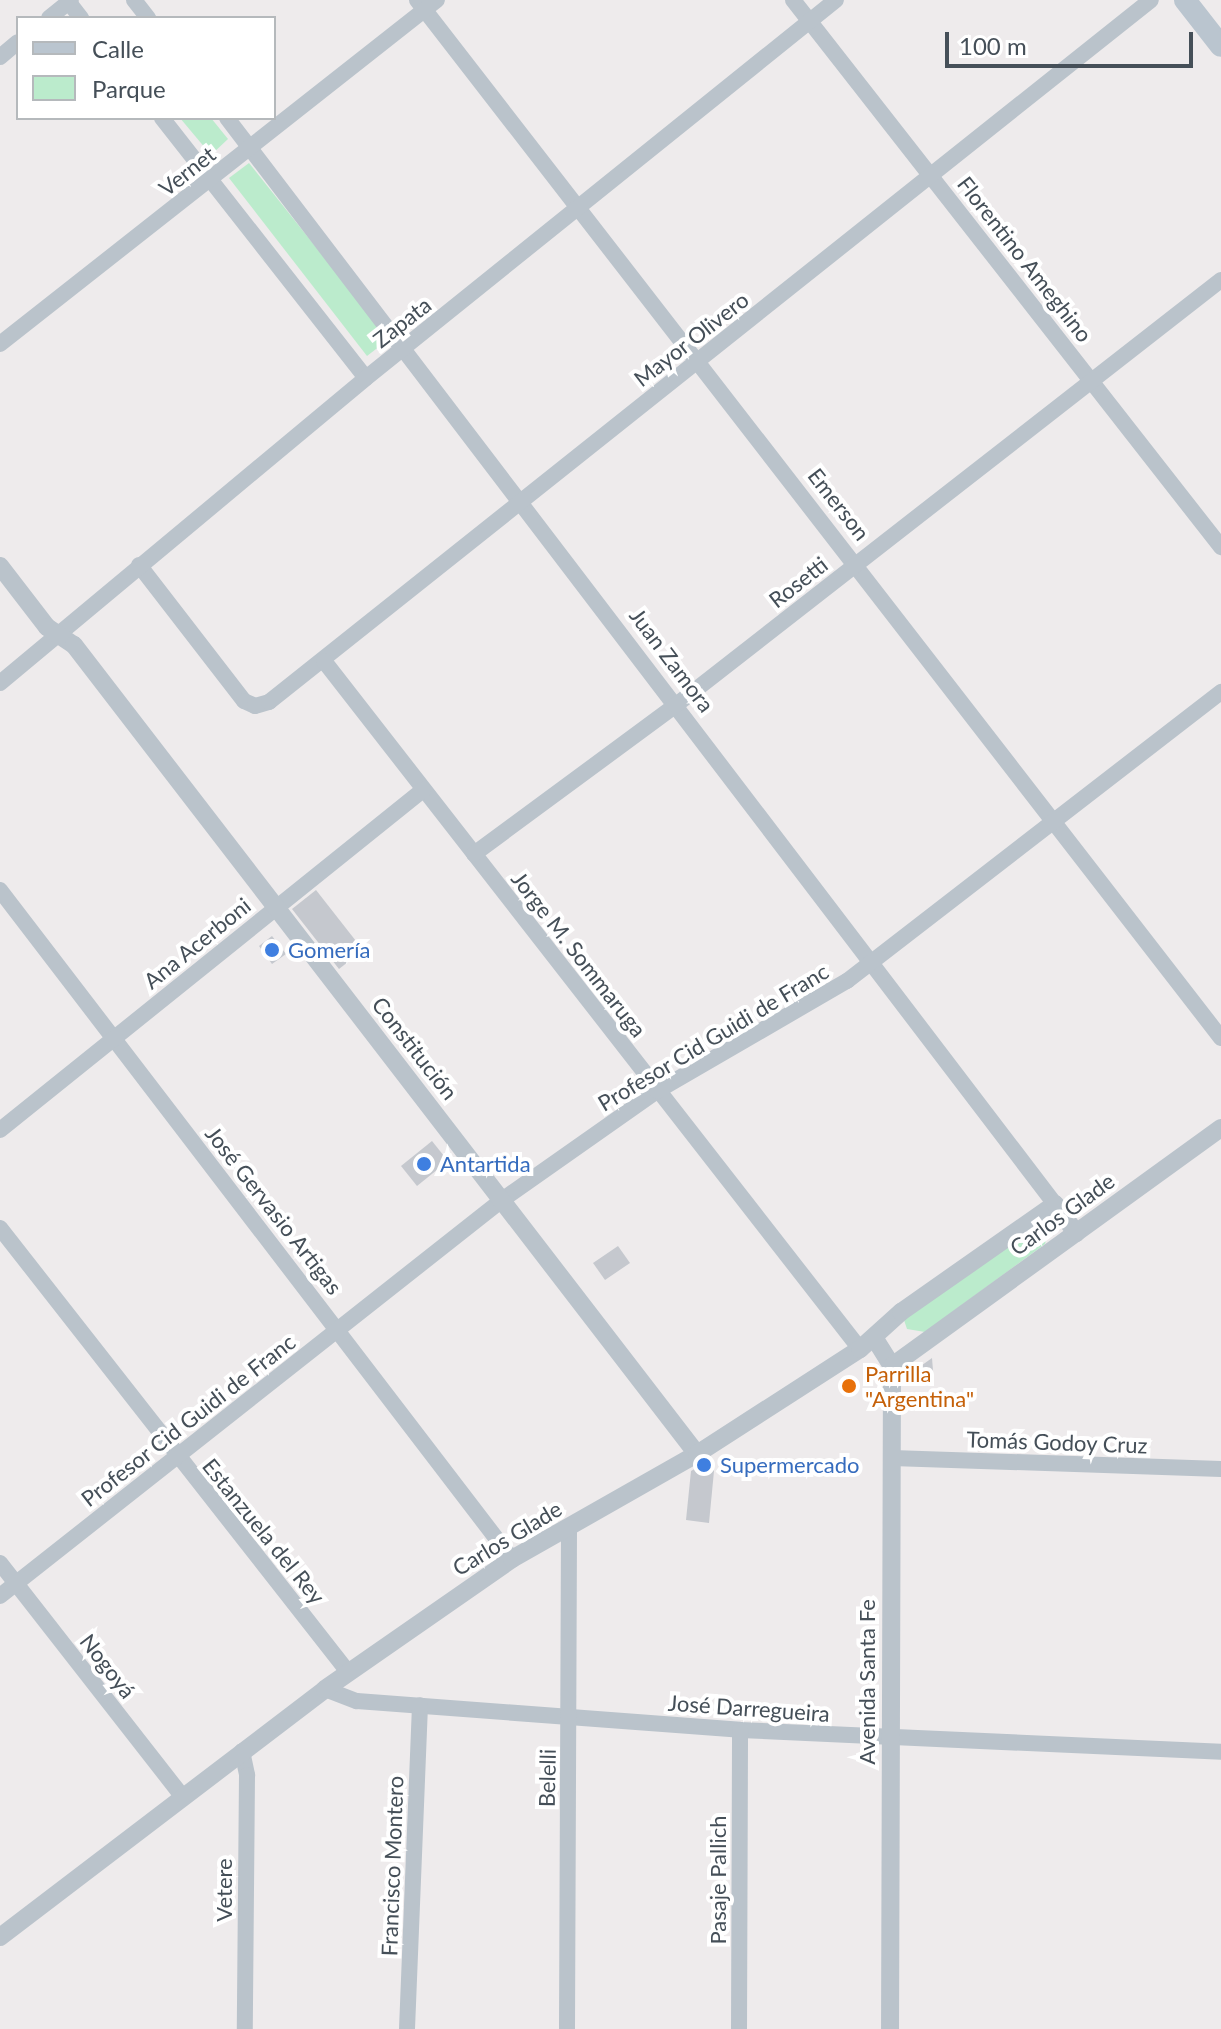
<!DOCTYPE html>
<html>
<head>
<meta charset="utf-8">
<style>
	body { margin:0 }
	#map { position:relative; width:1221px; height:2029px; overflow:hidden; background:#eeebec; font-family:Lato,sans-serif }
	div>[style] { position:absolute }
	.green>* { inset:0; background:#bbebcc }
	.building>* { inset:0; background:#c5c8ce }
	.minor>* { height:16px; margin:-8px; padding:0 8px; transform-origin:8px; border-radius:8px; background:#bac3cb }
	.tertiary>* { height:18px; margin:-9px; padding:0 9px; transform-origin:9px; border-radius:9px; background:#bac3cb }
	.secondary>* { height:22px; margin:-11px; padding:0 11px; transform-origin:11px; border-radius:11px; background:#bac5cf }
	.dots>* { width:22px; height:22px; translate:-50% -50%; box-sizing:border-box; border:4px solid #fff; border-radius:50% }
	span { translate:-50% -50%; white-space:nowrap; text-align:center; line-height:1.15; -webkit-text-stroke:8px #fff; paint-order:stroke }
	.street-label { font-size:22px; color:#454f58 }
	.shop-label { font-size:22px; color:#366cbe }
	.left { translate:0 -50%; text-align:left }
	.food-label { font-size:22px; color:#c56008 }
	.legend { position:absolute; left:16px; top:16px; width:260px; height:104px; box-sizing:border-box; background:#fff; border:2px solid #b5b9bc; margin:0; padding:10px 14px; list-style:none; font-size:24px; color:#454f58 }
	.legend li { display:flex; align-items:center; gap:16px; height:40px }
	.legend b { width:40px; border:2px solid #b5b9bc }
	.scale { position:absolute; left:945px; top:32px; width:248px; height:36px; box-sizing:border-box; border:4px solid #454f58; border-top:0; padding-left:10px; font-size:24px; line-height:28px; white-space:nowrap; color:#454f58; -webkit-text-stroke:6px #fff; paint-order:stroke }
</style>
</head>
<body>
<div id="map">
	<div class="green">
		<i style="clip-path:polygon(180px 118px,211px 118px,228px 139px,211px 155px)"></i>
		<i style="clip-path:polygon(249px 163px,389px 339px,367px 356px,229px 178px)"></i>
		<i style="clip-path:polygon(1038px 1224px,1049px 1230px,1045px 1244px,925px 1332px,907px 1329px,904px 1320px)"></i>
	</div>
	<div class="building">
		<i style="clip-path:polygon(316px 890px,363px 950px,339px 969px,292px 909px)"></i>
		<i style="clip-path:polygon(272px 936px,286px 954px,272px 964px,259px 946px)"></i>
		<i style="clip-path:polygon(432px 1141px,448px 1161px,417px 1186px,401px 1166px)"></i>
		<i style="clip-path:polygon(618px 1246px,630px 1263px,605px 1280px,593px 1263px)"></i>
		<i style="clip-path:polygon(932px 1358px,934px 1383px,913px 1385px,918px 1368px)"></i>
		<i style="clip-path:polygon(710px 1460px,714px 1471px,709px 1523px,686px 1520px,691px 1471px)"></i>
	</div>
	<div class="minor">
		<i style="left:67px;top:0;width:23px;rotate:52deg"></i>
		<i style="left:134px;top:0;width:23px;rotate:52deg"></i>
		<i style="left:417px;top:0;width:1313px;rotate:52.24deg"></i>
		<i style="left:793px;top:0;width:695px;rotate:51.96deg"></i>
		<i style="left:49px;top:18px;width:28px;rotate:-39deg"></i>
		<i style="left:0;top:57px;width:23px;rotate:-40deg"></i>
		<i style="left:162px;top:118px;width:330px;rotate:51.9deg"></i>
		<i style="left:227px;top:118px;width:1366px;rotate:52.68deg"></i>
		<i style="left:0;top:344px;width:556px;rotate:-38.21deg"></i>
		<i style="left:139px;top:565px;width:172px;rotate:52.3deg"></i>
		<i style="left:244px;top:701px;width:12px;rotate:24deg"></i>
		<i style="left:255px;top:706px;width:15px;rotate:-16deg"></i>
		<i style="left:269px;top:702px;width:1127px;rotate:-38.52deg"></i>
		<i style="left:324px;top:661px;width:872px;rotate:52.08deg"></i>
		<i style="left:0;top:683px;width:476px;rotate:-39.8deg"></i>
		<i style="left:366px;top:378px;width:603px;rotate:-38.81deg"></i>
		<i style="left:474px;top:854px;width:251px;rotate:-36.4deg"></i>
		<i style="left:676px;top:705px;width:691px;rotate:-37.95deg"></i>
		<i style="left:0;top:890px;width:842px;rotate:52.57deg"></i>
		<i style="left:0;top:1130px;width:543px;rotate:-38.79deg"></i>
		<i style="left:0;top:1228px;width:564px;rotate:51.91deg"></i>
		<i style="left:892px;top:1458px;width:329px;rotate:1.9deg"></i>
		<i style="left:0;top:1563px;width:296px;rotate:52deg"></i>
		<i style="left:0;top:1596px;width:639px;rotate:-38.27deg"></i>
		<i style="left:502px;top:1200px;width:189px;rotate:-35.1deg"></i>
		<i style="left:657px;top:1091px;width:220px;rotate:-30.1deg"></i>
		<i style="left:847px;top:981px;width:473px;rotate:-37.7deg"></i>
		<i style="left:325px;top:1689px;width:34px;rotate:21deg"></i>
		<i style="left:357px;top:1701px;width:384px;rotate:4.3deg"></i>
		<i style="left:740px;top:1730px;width:482px;rotate:2.6deg"></i>
		<i style="left:242px;top:1751px;width:25px;rotate:78deg"></i>
		<i style="left:247px;top:1775px;width:254px;rotate:90.5deg"></i>
		<i style="left:407px;top:2029px;width:324px;rotate:-87.7deg"></i>
		<i style="left:567px;top:2029px;width:501px;rotate:-89.77deg"></i>
		<i style="left:739px;top:2029px;width:299px;rotate:-89.8deg"></i>
	</div>
	<div class="tertiary">
		<i style="left:0;top:566px;width:77px;rotate:52.4deg"></i>
		<i style="left:47px;top:627px;width:32px;rotate:34deg"></i>
		<i style="left:74px;top:645px;width:1021px;rotate:52.4deg"></i>
		<i style="left:875px;top:1339px;width:32px;rotate:58deg"></i>
		<i style="left:892px;top:1366px;width:663px;rotate:90.17deg"></i>
		<i style="left:892px;top:1366px;width:406px;rotate:-35.9deg"></i>
		<i style="left:0;top:1937px;width:409px;rotate:-37.3deg"></i>
		<i style="left:325px;top:1689px;width:228px;rotate:-34.8deg"></i>
		<i style="left:512px;top:1559px;width:213px;rotate:-29.6deg"></i>
		<i style="left:697px;top:1454px;width:194px;rotate:-32.8deg"></i>
		<i style="left:860px;top:1349px;width:55px;rotate:-42.1deg"></i>
		<i style="left:901px;top:1312px;width:188px;rotate:-35deg"></i>
		<i style="left:1055px;top:1204px;width:36px;rotate:54deg"></i>
	</div>
	<div class="secondary">
		<i style="left:1185px;top:0;width:58px;rotate:52deg"></i>
	</div>
	<div class="dots">
		<i style="left:272px;top:950px;background:#3f7fe0"></i>
		<i style="left:424px;top:1164px;background:#3f7fe0"></i>
		<i style="left:849px;top:1386px;background:#e8710a"></i>
		<i style="left:704px;top:1465px;background:#3f7fe0"></i>
	</div>
	<div class="street-label">
		<span style="left:187px;top:171px;rotate:-38deg">Vernet</span>
		<span style="left:1025px;top:259px;rotate:52deg">Florentino Ameghino</span>
		<span style="left:402px;top:322px;rotate:-38deg">Zapata</span>
		<span style="left:691px;top:339px;rotate:-38deg">Mayor Olivero</span>
		<span style="left:839px;top:504px;rotate:52deg">Emerson</span>
		<span style="left:798px;top:582px;rotate:-38deg">Rosetti</span>
		<span style="left:672px;top:660px;rotate:53deg">Juan Zamora</span>
		<span style="left:197px;top:943px;rotate:-39deg">Ana Acerboni</span>
		<span style="left:579px;top:954px;rotate:52deg">Jorge M. Sommaruga</span>
		<span style="left:713px;top:1037px;rotate:-31deg">Profesor Cid Guidi de Franc</span>
		<span style="left:415px;top:1048px;rotate:52deg">Constitución</span>
		<span style="left:274px;top:1210px;rotate:52deg">José Gervasio Artigas</span>
		<span style="left:1062px;top:1214px;rotate:-36deg">Carlos Glade</span>
		<span style="left:188px;top:1420px;rotate:-38deg">Profesor Cid Guidi de Franc</span>
		<span style="left:1057px;top:1442px;rotate:2deg">Tomás Godoy Cruz</span>
		<span style="left:264px;top:1531px;rotate:51deg">Estanzuela del Rey</span>
		<span style="left:507px;top:1538px;rotate:-31deg">Carlos Glade</span>
		<span style="left:108px;top:1666px;rotate:52deg">Nogoyá</span>
		<span style="left:867px;top:1682px;rotate:-90deg">Avenida Santa Fe</span>
		<span style="left:749px;top:1708px;rotate:4deg">José Darregueira</span>
		<span style="left:547px;top:1778px;rotate:-89deg">Belelli</span>
		<span style="left:392px;top:1866px;rotate:-88deg">Francisco Montero</span>
		<span style="left:718px;top:1880px;rotate:-90deg">Pasaje Pallich</span>
		<span style="left:224px;top:1890px;rotate:-90deg">Vetere</span>
	</div>
	<div class="shop-label">
		<span class="left" style="left:288px;top:950px">Gomería</span>
		<span class="left" style="left:440px;top:1164px">Antartida</span>
		<span class="left" style="left:720px;top:1465px">Supermercado</span>
	</div>
	<div class="food-label">
		<span class="left" style="left:865px;top:1386px">Parrilla<br>"Argentina"</span>
	</div>
	<ul class="legend">
	<li><b style="height:10px;background:#bac5cf"></b>Calle</li>
	<li><b style="height:22px;background:#bbebcc"></b>Parque</li>
	</ul>
	<div class="scale">100 m</div>
</div>
</body>
</html>
